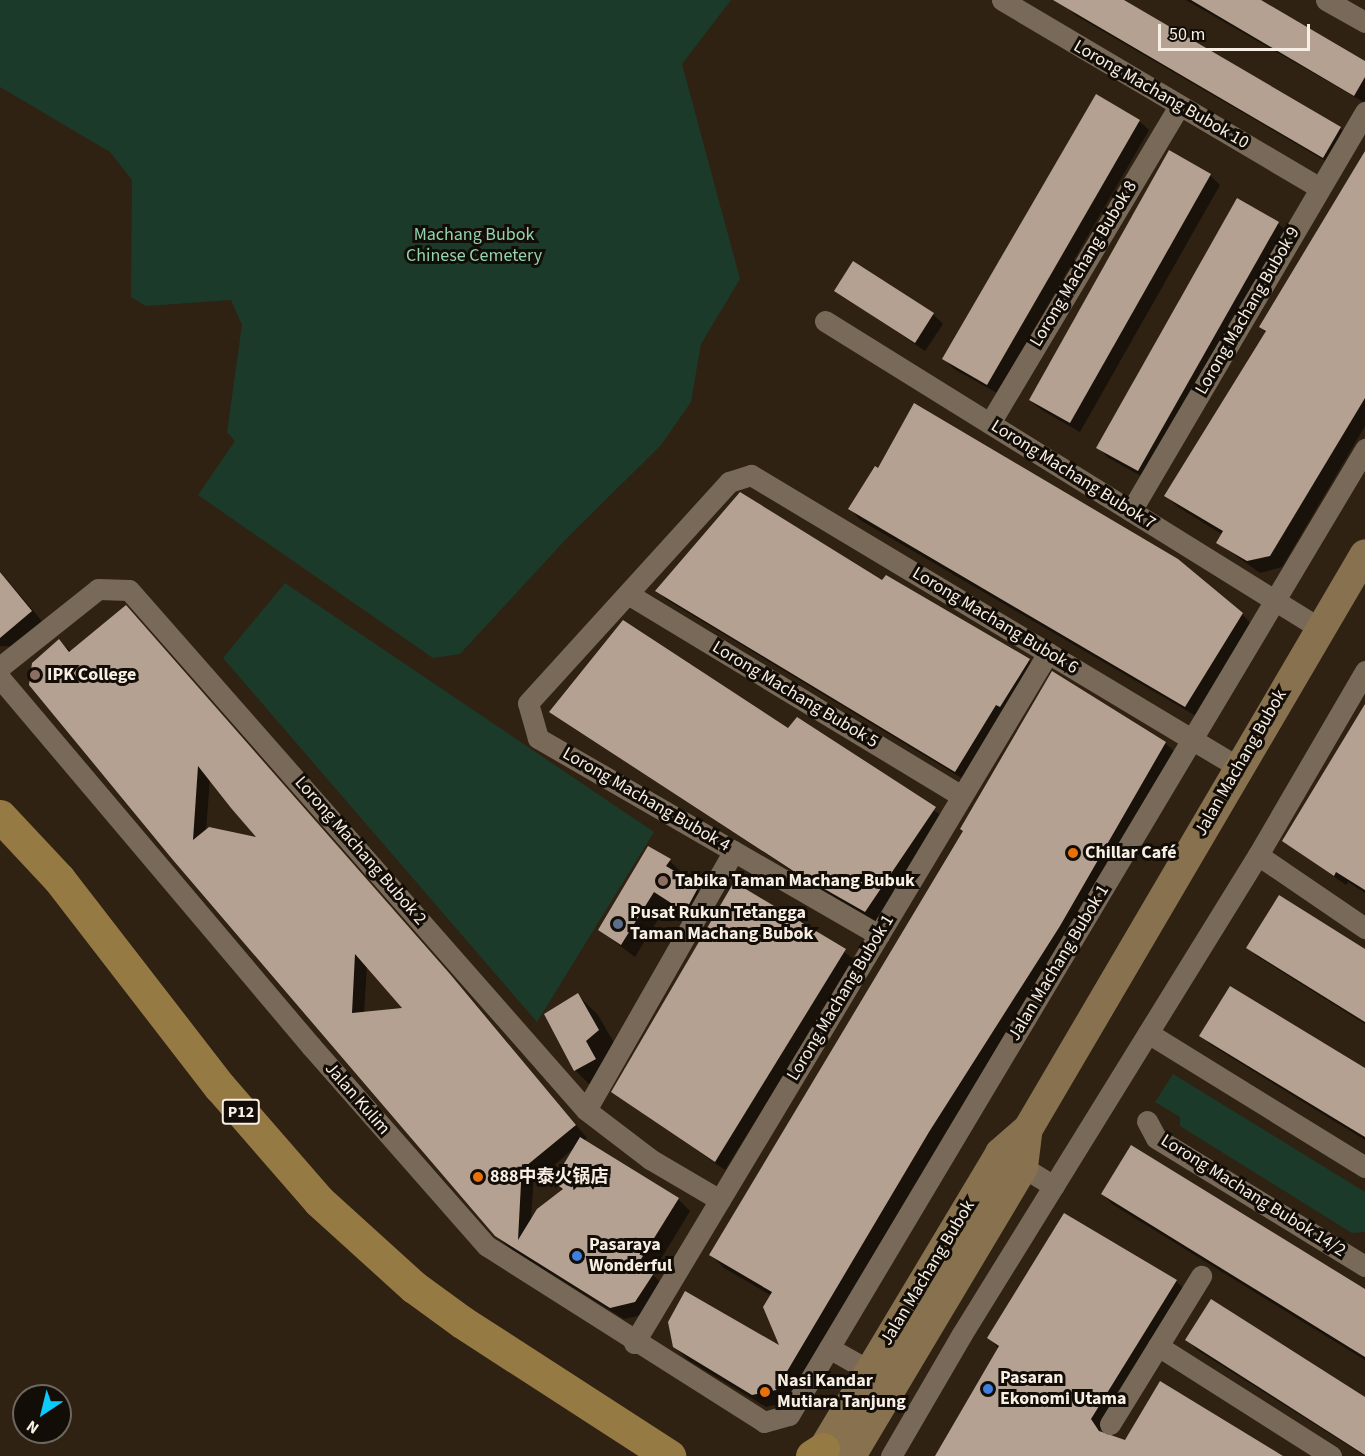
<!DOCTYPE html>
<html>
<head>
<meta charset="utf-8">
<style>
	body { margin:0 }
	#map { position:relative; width:1365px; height:1456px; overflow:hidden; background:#2f2213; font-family:"Source Sans 3","Noto Sans SC",sans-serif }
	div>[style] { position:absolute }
	.green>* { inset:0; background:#1b3a2a }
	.shadow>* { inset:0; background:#0007 }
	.building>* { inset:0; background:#b4a191 }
	.minor>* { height:21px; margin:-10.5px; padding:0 10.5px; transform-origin:10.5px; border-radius:10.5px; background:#786958 }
	.secondary>* { height:30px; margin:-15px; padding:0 15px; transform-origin:15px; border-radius:15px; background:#87714e }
	.primary>* { height:33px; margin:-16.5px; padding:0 16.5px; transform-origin:16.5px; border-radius:16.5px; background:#967a44 }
	.dots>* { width:16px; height:16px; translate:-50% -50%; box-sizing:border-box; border:3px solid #130d07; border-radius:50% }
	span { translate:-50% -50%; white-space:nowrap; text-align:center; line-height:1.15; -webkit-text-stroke:6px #130d07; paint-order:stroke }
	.shield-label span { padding:2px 4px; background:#130d07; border:2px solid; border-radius:4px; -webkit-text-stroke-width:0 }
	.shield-label { font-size:16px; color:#f7eee4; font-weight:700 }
	.street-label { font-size:18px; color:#f7eee4 }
	.park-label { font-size:18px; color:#93d4b0 }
	.poi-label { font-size:18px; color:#f7eee4; font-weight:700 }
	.left { translate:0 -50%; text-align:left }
	.north { position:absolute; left:12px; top:1384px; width:60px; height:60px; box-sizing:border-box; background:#130d07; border:2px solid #6e675f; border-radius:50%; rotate:215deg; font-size:16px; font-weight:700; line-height:24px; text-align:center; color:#f7eee4 }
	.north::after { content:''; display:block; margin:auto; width:21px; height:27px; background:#0ecafa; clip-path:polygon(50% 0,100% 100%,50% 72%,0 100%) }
	.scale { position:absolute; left:1158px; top:24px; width:152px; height:27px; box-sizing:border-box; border:3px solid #f7eee4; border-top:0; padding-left:8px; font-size:18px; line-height:21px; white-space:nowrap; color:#f7eee4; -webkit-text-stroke:4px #130d07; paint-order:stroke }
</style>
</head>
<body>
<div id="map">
	<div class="green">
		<i style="clip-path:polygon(0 0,731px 0,682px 64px,740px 279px,701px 344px,691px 402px,661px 445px,567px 538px,460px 654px,433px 658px,198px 495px,235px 441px,227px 432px,242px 325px,231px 300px,146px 306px,131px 297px,132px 180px,110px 152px,0 87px)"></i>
		<i style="clip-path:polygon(285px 583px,654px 832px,537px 1022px,223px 658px)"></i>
		<i style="clip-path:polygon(1173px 1074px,1365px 1192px,1365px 1232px,1352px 1233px,1180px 1126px,1180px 1117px,1155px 1102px)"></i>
	</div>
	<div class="shadow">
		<i style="clip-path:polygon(1069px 0,1121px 0,1340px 128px,1350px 138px,1334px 166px,1075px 15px,1066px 6px)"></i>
		<i style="clip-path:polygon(1186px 0,1258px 0,1365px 63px,1365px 103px)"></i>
		<i style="clip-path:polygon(1139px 121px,1149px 130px,997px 393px,954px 369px,944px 359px)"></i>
		<i style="clip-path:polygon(1365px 152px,1365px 426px,1282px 567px,1260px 573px,1218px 543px,1223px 535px,1178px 507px,1166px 496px,1266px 333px,1261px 327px)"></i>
		<i style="clip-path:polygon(1210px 175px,1220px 185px,1080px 432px,1040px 409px,1030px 400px)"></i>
		<i style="clip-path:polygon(1278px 223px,1287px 233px,1148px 480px,1107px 457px,1098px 447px)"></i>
		<i style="clip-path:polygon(836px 291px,933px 314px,943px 324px,925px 351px)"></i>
		<i style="clip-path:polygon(850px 509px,1242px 614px,1252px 625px,1196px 716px,860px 520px)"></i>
		<i style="clip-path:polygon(0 571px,46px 626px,21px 647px,0 646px)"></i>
		<i style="clip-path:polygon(883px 583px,1029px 660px,1038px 670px,965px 780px,667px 600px,657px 591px)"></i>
		<i style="clip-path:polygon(evenodd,59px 641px,462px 988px,587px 1138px,584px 1141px,678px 1199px,690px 1211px,652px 1274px,665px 1287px,647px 1314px,624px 1319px,509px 1248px,496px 1235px,31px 684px,59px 641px,210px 778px,259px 839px,206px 831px,210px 778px,59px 641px,367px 965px,405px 1010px,364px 1014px,367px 965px,59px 641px,574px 1148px,554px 1182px,563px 1191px,531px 1220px,534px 1174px,539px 1178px,574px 1148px)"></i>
		<i style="clip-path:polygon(1365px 708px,1365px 893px,1348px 882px,1346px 885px,1284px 841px)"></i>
		<i style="clip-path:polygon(551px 712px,789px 730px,797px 719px,945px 818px,875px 921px,810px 883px)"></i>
		<i style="clip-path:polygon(1165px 743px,1178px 755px,789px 1402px,766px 1407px,688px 1360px,675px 1347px,782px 1348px,772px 1296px,724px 1268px,711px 1255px)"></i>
		<i style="clip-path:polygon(670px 861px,683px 874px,681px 877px,711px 901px,698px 924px,667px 905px,635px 957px,599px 930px)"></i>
		<i style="clip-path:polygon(802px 921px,855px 960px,725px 1170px,613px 1092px)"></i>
		<i style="clip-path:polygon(1248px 948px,1365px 950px,1365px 1024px,1258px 957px)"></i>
		<i style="clip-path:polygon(578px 995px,598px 1015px,618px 1050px,595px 1090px,575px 1070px)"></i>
		<i style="clip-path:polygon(1201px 1036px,1365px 1070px,1365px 1140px,1211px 1045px)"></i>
		<i style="clip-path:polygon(1103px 1194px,1365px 1290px,1365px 1360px,1112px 1204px)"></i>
		<i style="clip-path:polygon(1176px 1281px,1186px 1291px,1100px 1430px,1105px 1437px,1125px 1442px,1281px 1456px,937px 1456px,999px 1349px,989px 1338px)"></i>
		<i style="clip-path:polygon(1187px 1340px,1365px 1398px,1365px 1456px,1197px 1350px)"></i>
	</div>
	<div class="building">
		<i style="clip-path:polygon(1053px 0,1124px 0,1341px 127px,1323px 158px)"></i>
		<i style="clip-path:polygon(1191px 0,1261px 0,1365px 61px,1365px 77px,1354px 96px)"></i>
		<i style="clip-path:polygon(1096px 94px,1140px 120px,987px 385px,942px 359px)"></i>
		<i style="clip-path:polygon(1169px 150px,1211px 174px,1070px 423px,1029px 400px)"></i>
		<i style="clip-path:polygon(1365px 151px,1365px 398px,1270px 556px,1247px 561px,1216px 543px,1223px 531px,1164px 496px,1266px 331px,1259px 327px)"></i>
		<i style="clip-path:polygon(1237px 198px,1279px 222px,1138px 471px,1096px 448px)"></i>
		<i style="clip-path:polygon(853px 261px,934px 313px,915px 343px,834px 291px)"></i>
		<i style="clip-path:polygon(914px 403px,1178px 559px,1243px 613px,1185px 707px,848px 509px,875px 466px,878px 468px)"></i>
		<i style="clip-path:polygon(740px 492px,882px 580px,886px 575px,1030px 659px,1000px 707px,996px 705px,955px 772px,655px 591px)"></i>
		<i style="clip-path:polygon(0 572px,32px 611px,0 638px)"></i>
		<i style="clip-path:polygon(evenodd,126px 605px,450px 974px,576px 1125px,526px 1166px,522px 1164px,518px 1240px,537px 1209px,563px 1189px,553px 1182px,580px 1137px,679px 1198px,638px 1264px,654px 1273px,635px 1302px,610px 1308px,495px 1236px,173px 860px,29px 685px,32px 663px,59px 639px,69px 652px,126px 605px,198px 766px,231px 808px,256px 837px,209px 827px,193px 840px,198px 766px,126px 605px,355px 954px,402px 1008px,352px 1013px,355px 954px)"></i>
		<i style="clip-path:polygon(623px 620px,788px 728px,797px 717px,936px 807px,865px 912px,798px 874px,549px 712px)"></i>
		<i style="clip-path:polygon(1052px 671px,1166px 742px,1060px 926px,929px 1132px,776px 1390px,752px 1395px,673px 1347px,668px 1322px,685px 1291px,779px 1345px,763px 1307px,772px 1292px,709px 1255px,963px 831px,960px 829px)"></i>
		<i style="clip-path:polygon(1365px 704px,1365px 890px,1336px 872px,1334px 876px,1282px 841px)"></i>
		<i style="clip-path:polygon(648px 846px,671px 859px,666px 866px,699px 886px,685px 912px,654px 892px,621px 945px,598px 930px)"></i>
		<i style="clip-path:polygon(734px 882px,846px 949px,715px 1162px,611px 1092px)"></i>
		<i style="clip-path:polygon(1279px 895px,1365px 949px,1365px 1022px,1246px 948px)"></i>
		<i style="clip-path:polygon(1230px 986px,1365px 1068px,1365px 1137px,1199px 1036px)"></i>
		<i style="clip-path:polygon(578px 993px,599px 1030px,586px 1041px,596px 1059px,574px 1071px,544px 1014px)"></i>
		<i style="clip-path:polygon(1131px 1145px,1365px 1289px,1365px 1357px,1101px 1194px)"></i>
		<i style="clip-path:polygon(1064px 1213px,1177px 1280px,1091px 1419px,1099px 1431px,1125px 1440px,1160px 1381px,1283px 1456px,935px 1456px,999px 1346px,987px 1338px)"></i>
		<i style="clip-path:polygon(1211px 1299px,1365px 1397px,1365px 1455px,1185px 1340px)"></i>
	</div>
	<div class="minor">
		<i style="left:1002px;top:0;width:369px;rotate:30.6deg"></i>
		<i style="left:1326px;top:0;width:45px;rotate:29.4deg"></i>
		<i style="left:825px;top:321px;width:584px;rotate:31.84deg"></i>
		<i style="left:990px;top:423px;width:369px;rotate:-59.2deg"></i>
		<i style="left:1131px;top:511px;width:463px;rotate:-59.6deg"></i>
		<i style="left:628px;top:594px;width:390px;rotate:31.2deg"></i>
		<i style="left:0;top:667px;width:125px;rotate:-38.5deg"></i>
		<i style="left:98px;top:589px;width:31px;rotate:2deg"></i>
		<i style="left:129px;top:590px;width:692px;rotate:48.69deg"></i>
		<i style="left:586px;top:1110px;width:81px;rotate:37.4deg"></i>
		<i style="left:650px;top:1159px;width:81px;rotate:30.4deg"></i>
		<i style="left:0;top:678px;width:482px;rotate:49.8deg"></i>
		<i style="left:311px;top:1046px;width:266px;rotate:48.7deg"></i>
		<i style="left:487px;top:1246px;width:328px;rotate:32.4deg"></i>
		<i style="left:764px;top:1422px;width:26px;rotate:-16deg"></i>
		<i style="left:789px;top:1415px;width:1125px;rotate:-59.19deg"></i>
		<i style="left:1258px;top:855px;width:130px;rotate:34.3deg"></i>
		<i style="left:879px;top:935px;width:394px;rotate:-150deg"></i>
		<i style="left:538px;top:738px;width:36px;rotate:-106deg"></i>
		<i style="left:528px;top:703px;width:299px;rotate:-47.7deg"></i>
		<i style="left:729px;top:482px;width:23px;rotate:-18deg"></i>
		<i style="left:751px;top:475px;width:568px;rotate:30.95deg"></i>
		<i style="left:1148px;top:1033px;width:255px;rotate:31.7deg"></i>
		<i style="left:586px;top:1110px;width:298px;rotate:-60.3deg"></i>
		<i style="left:1147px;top:1121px;width:19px;rotate:62deg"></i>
		<i style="left:1156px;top:1138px;width:245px;rotate:31.5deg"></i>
		<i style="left:1011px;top:1160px;width:50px;rotate:31.2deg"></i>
		<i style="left:634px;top:1343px;width:805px;rotate:-59.04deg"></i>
		<i style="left:1158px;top:1346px;width:205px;rotate:32.4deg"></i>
		<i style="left:829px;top:1348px;width:47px;rotate:29.3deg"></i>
		<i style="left:1110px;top:1424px;width:174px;rotate:-58.4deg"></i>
		<i style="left:891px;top:1456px;width:141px;rotate:-59.8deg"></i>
		<i style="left:962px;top:1334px;width:563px;rotate:-58.29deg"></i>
		<i style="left:1258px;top:855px;width:213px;rotate:-59.8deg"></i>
	</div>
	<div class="secondary">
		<i style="left:819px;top:1456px;width:353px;rotate:-59.1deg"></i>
		<i style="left:1000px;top:1153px;width:37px;rotate:-41deg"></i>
		<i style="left:1028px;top:1129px;width:666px;rotate:-59.63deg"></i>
		<i style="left:851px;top:1456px;width:336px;rotate:-59.2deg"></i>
		<i style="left:1023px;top:1167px;width:38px;rotate:-83deg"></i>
	</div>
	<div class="primary">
		<i style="left:0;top:816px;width:86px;rotate:46.9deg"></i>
		<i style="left:59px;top:879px;width:263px;rotate:52.3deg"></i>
		<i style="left:220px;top:1087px;width:151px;rotate:49deg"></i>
		<i style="left:319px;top:1201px;width:128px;rotate:42.2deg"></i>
		<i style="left:414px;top:1287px;width:59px;rotate:36.1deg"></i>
		<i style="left:462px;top:1322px;width:247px;rotate:32.9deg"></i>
		<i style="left:812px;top:1456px;width:13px;rotate:-32deg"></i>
	</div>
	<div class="dots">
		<i style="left:35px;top:675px;background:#8d6e63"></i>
		<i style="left:1073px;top:853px;background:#e8710a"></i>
		<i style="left:663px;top:881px;background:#8d6e63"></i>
		<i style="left:618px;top:924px;background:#5c6f8a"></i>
		<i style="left:478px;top:1177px;background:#e8710a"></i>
		<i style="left:577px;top:1256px;background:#3f7fe0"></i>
		<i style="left:988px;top:1389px;background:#3f7fe0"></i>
		<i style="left:765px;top:1392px;background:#e8710a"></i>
	</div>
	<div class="shield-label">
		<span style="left:241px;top:1112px">P12</span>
	</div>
	<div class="street-label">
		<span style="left:1161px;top:95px;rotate:30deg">Lorong Machang Bubok 10</span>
		<span style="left:1084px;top:264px;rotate:-59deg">Lorong Machang Bubok 8</span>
		<span style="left:1248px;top:311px;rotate:-60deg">Lorong Machang Bubok 9</span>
		<span style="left:1073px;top:475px;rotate:32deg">Lorong Machang Bubok 7</span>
		<span style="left:995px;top:621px;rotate:31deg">Lorong Machang Bubok 6</span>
		<span style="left:795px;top:695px;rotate:31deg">Lorong Machang Bubok 5</span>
		<span style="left:1241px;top:763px;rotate:-60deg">Jalan Machang Bubok</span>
		<span style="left:646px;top:800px;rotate:30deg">Lorong Machang Bubok 4</span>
		<span style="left:360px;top:851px;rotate:49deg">Lorong Machang Bubok 2</span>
		<span style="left:1059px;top:963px;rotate:-59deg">Jalan Machang Bubok 1</span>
		<span style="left:841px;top:998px;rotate:-59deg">Lorong Machang Bubok 1</span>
		<span style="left:357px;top:1099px;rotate:49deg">Jalan Kulim</span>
		<span style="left:1253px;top:1196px;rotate:32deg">Lorong Machang Bubok 14/2</span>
		<span style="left:928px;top:1273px;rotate:-59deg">Jalan Machang Bubok</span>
	</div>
	<div class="park-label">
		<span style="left:474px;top:246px">Machang Bubok<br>Chinese Cemetery</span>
	</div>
	<div class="poi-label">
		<span class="left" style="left:47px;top:675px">IPK College</span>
		<span class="left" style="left:1085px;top:853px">Chillar Café</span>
		<span class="left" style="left:675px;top:881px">Tabika Taman Machang Bubuk</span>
		<span class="left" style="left:630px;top:924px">Pusat Rukun Tetangga<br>Taman Machang Bubok</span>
		<span class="left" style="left:490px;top:1177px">888中泰火锅店</span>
		<span class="left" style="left:589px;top:1256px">Pasaraya<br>Wonderful</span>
		<span class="left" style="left:1000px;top:1389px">Pasaran<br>Ekonomi Utama</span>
		<span class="left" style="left:777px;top:1392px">Nasi Kandar<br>Mutiara Tanjung</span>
	</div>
	<div class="north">N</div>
	<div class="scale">50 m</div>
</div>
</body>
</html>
